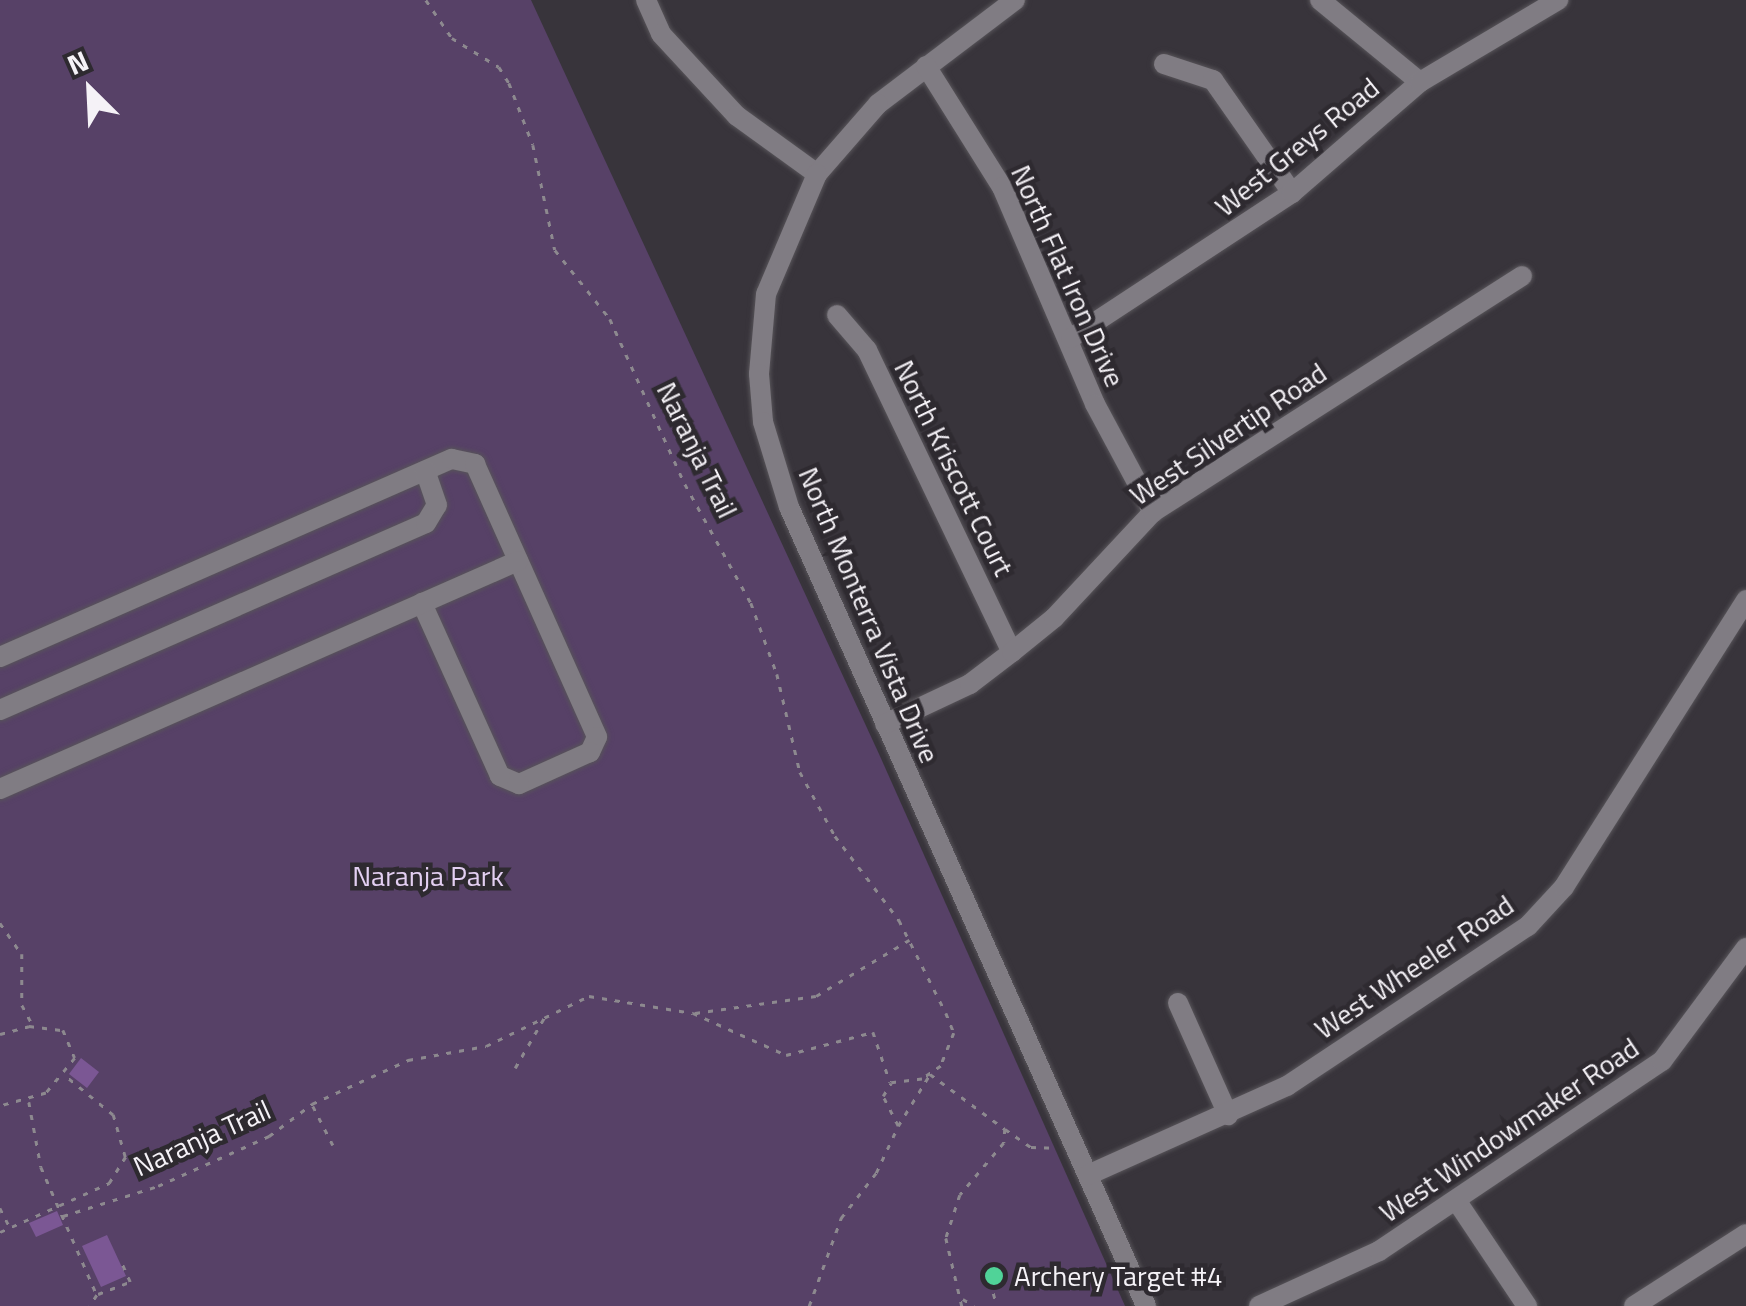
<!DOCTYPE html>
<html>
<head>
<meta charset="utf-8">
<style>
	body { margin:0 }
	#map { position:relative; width:1746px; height:1306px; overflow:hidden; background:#38343b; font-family:"Titillium Web",sans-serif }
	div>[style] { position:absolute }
	.green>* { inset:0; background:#574167 }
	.building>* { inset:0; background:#7b5794 }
	.path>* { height:2.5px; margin-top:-1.25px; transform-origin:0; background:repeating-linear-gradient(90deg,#8d898f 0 5px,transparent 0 13px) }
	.roads { filter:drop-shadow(0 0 2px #575459) drop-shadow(0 0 2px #575459) }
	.minor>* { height:20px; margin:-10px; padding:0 10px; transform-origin:10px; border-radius:10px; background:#807c83 }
	.dots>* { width:28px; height:28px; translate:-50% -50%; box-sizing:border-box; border:5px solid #2e2a30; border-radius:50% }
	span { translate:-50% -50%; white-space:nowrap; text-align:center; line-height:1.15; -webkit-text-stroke:9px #2e2a30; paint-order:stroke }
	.street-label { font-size:28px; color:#f5f2f7 }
	.park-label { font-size:28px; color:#e3cff2 }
	.poi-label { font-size:28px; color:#f5f2f7 }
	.left { translate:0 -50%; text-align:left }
	.north { position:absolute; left:40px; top:40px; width:100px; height:100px; -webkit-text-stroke:8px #2e2a30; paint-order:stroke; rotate:336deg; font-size:28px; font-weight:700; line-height:40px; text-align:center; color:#f5f2f7 }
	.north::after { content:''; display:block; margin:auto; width:35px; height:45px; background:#f5f2f7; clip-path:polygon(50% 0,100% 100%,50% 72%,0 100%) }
</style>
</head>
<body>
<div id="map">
	<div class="green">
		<i style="clip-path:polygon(0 0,531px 0,879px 754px,1125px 1306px,0 1306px)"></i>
	</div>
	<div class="building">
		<i style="clip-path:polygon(81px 1058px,99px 1072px,87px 1088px,69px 1074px)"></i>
		<i style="clip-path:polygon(57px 1211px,63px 1225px,36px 1237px,29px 1223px)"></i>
		<i style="clip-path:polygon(107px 1235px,126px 1276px,101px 1287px,82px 1246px)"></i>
	</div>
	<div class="path">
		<i style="left:426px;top:0;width:46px;rotate:55.6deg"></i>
		<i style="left:452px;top:38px;width:55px;rotate:31.7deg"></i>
		<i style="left:499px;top:67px;width:19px;rotate:58deg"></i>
		<i style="left:509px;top:83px;width:66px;rotate:68.8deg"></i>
		<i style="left:533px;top:145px;width:107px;rotate:78.2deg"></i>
		<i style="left:555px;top:250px;width:88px;rotate:51.4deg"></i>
		<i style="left:610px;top:319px;width:181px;rotate:65.6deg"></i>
		<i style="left:685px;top:484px;width:136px;rotate:61deg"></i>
		<i style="left:751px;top:603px;width:76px;rotate:69.9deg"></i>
		<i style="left:777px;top:674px;width:101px;rotate:76.8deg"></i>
		<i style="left:800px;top:772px;width:73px;rotate:61.3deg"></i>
		<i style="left:835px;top:836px;width:106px;rotate:52.7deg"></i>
		<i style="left:899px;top:920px;width:104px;rotate:63.2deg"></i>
		<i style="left:946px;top:1013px;width:22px;rotate:68deg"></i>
		<i style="left:954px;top:1033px;width:35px;rotate:112deg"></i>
		<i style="left:941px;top:1066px;width:23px;rotate:146deg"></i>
		<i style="left:922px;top:1079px;width:31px;rotate:173deg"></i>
		<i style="left:0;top:923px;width:38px;rotate:55deg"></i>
		<i style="left:22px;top:954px;width:51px;rotate:90deg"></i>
		<i style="left:22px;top:1005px;width:24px;rotate:62deg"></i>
		<i style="left:695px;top:1013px;width:122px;rotate:-8deg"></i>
		<i style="left:816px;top:996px;width:109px;rotate:-31.1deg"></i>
		<i style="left:0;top:1034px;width:30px;rotate:-15deg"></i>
		<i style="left:29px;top:1026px;width:34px;rotate:7deg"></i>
		<i style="left:63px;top:1030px;width:30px;rotate:67deg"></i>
		<i style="left:75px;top:1058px;width:45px;rotate:129.6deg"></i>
		<i style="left:46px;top:1093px;width:48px;rotate:164.2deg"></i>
		<i style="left:515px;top:1068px;width:58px;rotate:-59.9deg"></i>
		<i style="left:29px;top:1102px;width:66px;rotate:79.5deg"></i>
		<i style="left:41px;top:1167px;width:140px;rotate:66.4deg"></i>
		<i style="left:97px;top:1295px;width:13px;rotate:122deg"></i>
		<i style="left:313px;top:1106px;width:44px;rotate:62.9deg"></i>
		<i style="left:898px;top:1126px;width:61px;rotate:-58.4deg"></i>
		<i style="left:930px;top:1074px;width:93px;rotate:36.3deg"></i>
		<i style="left:1005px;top:1129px;width:14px;rotate:94deg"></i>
		<i style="left:1004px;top:1143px;width:68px;rotate:130.2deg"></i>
		<i style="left:960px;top:1195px;width:45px;rotate:108deg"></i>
		<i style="left:946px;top:1238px;width:70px;rotate:76.8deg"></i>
		<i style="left:1005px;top:1129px;width:32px;rotate:35deg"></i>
		<i style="left:1031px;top:1147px;width:23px;rotate:2deg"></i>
		<i style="left:0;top:1208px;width:20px;rotate:63deg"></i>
		<i style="left:63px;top:1216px;width:100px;rotate:-17.5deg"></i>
		<i style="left:158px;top:1186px;width:122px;rotate:-24.2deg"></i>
		<i style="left:269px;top:1136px;width:54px;rotate:-36.7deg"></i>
		<i style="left:312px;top:1104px;width:106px;rotate:-24.6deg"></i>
		<i style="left:408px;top:1060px;width:79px;rotate:-10.2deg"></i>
		<i style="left:486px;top:1046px;width:114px;rotate:-25.9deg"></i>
		<i style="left:589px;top:996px;width:105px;rotate:9.3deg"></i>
		<i style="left:693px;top:1013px;width:102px;rotate:24.3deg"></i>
		<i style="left:786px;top:1055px;width:90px;rotate:-14.8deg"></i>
		<i style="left:873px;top:1032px;width:53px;rotate:71.2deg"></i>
		<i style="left:0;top:1232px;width:120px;rotate:-24.2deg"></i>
		<i style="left:109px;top:1183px;width:31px;rotate:-58deg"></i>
		<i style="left:125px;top:1157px;width:44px;rotate:-105.9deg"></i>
		<i style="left:113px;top:1115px;width:62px;rotate:-140.9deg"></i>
		<i style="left:990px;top:1281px;width:26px;rotate:74deg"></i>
		<i style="left:98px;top:1294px;width:34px;rotate:-21deg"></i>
		<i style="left:130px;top:1282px;width:20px;rotate:-114deg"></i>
		<i style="left:963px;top:1299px;width:13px;rotate:32deg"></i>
		<i style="left:809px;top:1306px;width:94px;rotate:-70deg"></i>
		<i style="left:841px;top:1218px;width:57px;rotate:-52.1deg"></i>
		<i style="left:876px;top:1173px;width:52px;rotate:-64.9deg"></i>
		<i style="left:898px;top:1126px;width:34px;rotate:-117deg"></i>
		<i style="left:883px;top:1096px;width:15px;rotate:-58deg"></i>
	</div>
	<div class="roads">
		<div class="minor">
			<i style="left:646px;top:0;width:37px;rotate:66deg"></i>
			<i style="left:661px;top:34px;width:112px;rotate:47.2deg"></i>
			<i style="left:737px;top:116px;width:99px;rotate:35.9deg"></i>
			<i style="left:1015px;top:0;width:172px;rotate:142.8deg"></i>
			<i style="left:878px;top:104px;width:93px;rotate:131.1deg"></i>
			<i style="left:817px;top:174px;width:130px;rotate:113deg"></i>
			<i style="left:766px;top:294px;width:80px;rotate:95deg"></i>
			<i style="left:759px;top:374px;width:48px;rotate:85.2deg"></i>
			<i style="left:763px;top:422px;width:89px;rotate:73deg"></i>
			<i style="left:789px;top:507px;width:875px;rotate:65.92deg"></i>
			<i style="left:1320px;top:0;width:129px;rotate:39.4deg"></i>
			<i style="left:1164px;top:64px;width:52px;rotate:18.1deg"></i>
			<i style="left:1213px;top:80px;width:138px;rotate:55deg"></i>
			<i style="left:926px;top:66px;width:143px;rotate:57.9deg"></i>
			<i style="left:1002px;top:187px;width:236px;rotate:66.8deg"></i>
			<i style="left:1095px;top:404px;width:123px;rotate:61.8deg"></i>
			<i style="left:837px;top:315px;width:46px;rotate:49.4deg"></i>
			<i style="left:867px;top:350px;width:335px;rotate:64.4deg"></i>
			<i style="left:1071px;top:338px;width:264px;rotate:-33.3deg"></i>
			<i style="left:1292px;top:193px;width:169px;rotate:-40.9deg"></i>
			<i style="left:1420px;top:82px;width:161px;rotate:-30.7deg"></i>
			<i style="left:0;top:657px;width:493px;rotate:-23.7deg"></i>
			<i style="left:452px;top:459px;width:24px;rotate:12deg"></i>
			<i style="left:475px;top:464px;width:299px;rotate:65.9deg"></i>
			<i style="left:597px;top:737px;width:17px;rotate:115deg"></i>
			<i style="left:590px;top:752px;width:78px;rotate:155.7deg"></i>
			<i style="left:519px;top:784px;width:21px;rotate:-157deg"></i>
			<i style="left:500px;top:776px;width:190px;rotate:-114.3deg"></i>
			<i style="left:0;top:710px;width:465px;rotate:-23.7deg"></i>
			<i style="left:426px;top:523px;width:21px;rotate:-59deg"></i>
			<i style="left:437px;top:505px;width:36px;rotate:-109deg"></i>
			<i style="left:885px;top:724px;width:94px;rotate:-25.2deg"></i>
			<i style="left:970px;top:684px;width:53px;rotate:-37.3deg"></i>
			<i style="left:1012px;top:652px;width:54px;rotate:-39deg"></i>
			<i style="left:1054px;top:618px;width:145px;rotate:-47deg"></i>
			<i style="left:1153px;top:512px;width:438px;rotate:-32.6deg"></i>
			<i style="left:0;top:789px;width:566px;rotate:-23.76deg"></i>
			<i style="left:1178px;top:1003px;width:123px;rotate:65.9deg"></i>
			<i style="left:1088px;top:1175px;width:218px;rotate:-24.1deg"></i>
			<i style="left:1287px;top:1086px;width:289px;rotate:-33.6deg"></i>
			<i style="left:1528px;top:926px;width:53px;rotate:-47.3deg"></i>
			<i style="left:1564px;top:887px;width:340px;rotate:-57.6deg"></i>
			<i style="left:1456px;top:1200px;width:128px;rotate:56.2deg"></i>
			<i style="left:1259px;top:1306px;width:132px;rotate:-24.6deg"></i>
			<i style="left:1379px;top:1251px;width:341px;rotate:-33.9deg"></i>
			<i style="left:1662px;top:1061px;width:141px;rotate:-53.4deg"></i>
			<i style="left:1634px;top:1306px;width:133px;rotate:-32.7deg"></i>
		</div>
	</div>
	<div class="dots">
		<i style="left:994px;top:1276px;background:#50d398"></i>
	</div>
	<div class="street-label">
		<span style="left:1297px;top:147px;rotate:-39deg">West Greys Road</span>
		<span style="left:1068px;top:276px;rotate:66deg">North Flat Iron Drive</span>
		<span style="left:1228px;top:434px;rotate:-34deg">West Silvertip Road</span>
		<span style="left:697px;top:450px;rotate:64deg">Naranja Trail</span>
		<span style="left:954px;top:468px;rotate:64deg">North Kriscott Court</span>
		<span style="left:869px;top:615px;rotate:67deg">North Monterra Vista Drive</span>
		<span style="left:1414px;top:967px;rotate:-34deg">West Wheeler Road</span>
		<span style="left:1509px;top:1130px;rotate:-34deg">West Windowmaker Road</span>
		<span style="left:202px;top:1138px;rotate:-24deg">Naranja Trail</span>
	</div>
	<div class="park-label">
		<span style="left:428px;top:876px">Naranja Park</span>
	</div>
	<div class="poi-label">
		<span class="left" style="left:1014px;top:1276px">Archery Target #4</span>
	</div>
	<div class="north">N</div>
</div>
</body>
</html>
